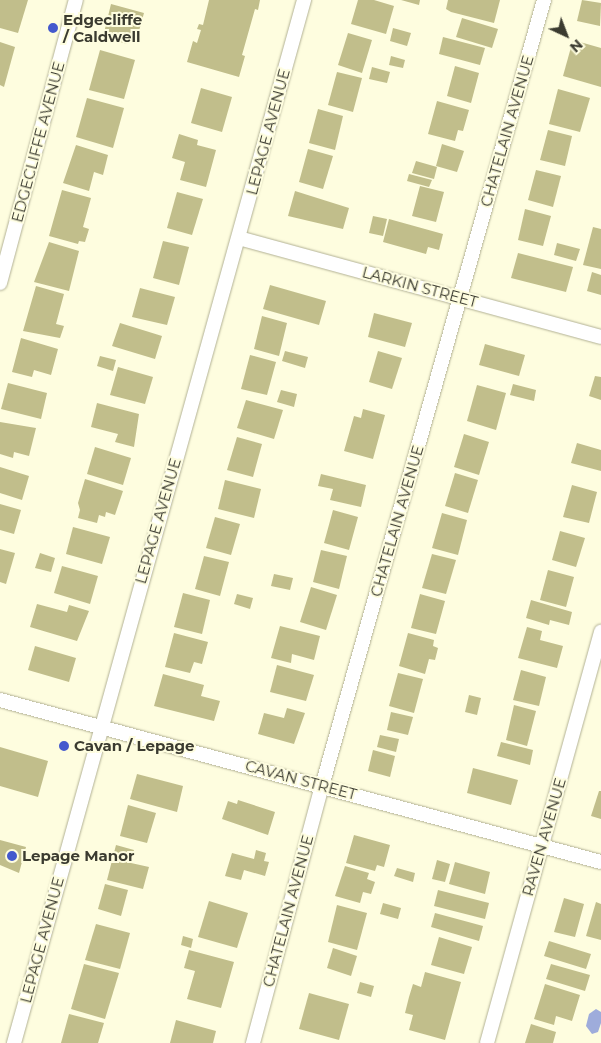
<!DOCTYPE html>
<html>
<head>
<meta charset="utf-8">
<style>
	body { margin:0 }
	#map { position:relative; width:601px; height:1043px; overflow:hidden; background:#fefddf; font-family:Montserrat,sans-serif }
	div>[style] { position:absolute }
	.water>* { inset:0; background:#9eacdb }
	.building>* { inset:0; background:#c1be8b }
	.roads { filter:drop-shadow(0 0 1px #b2b195) drop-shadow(0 0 1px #b2b195) }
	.minor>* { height:14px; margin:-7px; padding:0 7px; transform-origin:7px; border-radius:7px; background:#fff }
	.dots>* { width:14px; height:14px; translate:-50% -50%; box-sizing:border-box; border:2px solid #fefddf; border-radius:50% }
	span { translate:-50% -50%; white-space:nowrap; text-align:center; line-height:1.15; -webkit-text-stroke:4px #fefddf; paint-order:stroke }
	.poi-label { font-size:15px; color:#3b3b30; font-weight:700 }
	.left { translate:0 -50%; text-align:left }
	.street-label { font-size:15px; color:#3b3b30 }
	.north { position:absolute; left:541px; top:10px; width:50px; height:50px; -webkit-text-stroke:4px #fefddf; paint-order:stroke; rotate:137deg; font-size:14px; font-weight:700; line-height:20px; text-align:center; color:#3b3b30 }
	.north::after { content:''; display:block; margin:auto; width:18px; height:22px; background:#3b3b30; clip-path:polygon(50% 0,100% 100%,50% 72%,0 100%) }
</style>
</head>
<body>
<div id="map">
	<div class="water">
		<i style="clip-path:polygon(596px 1009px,601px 1012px,601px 1023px,598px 1032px,592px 1034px,586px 1026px,589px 1014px)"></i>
	</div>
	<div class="building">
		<i style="clip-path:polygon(0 0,28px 0,18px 33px,0 28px)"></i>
		<i style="clip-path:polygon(209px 0,260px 0,258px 10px,255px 9px,242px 55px,245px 56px,239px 77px,187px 62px,193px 41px,197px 43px,201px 30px,197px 29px,199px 24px,203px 25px)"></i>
		<i style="clip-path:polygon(358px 0,374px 0,394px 6px,386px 34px,351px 24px)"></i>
		<i style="clip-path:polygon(401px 0,420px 0,419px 5px)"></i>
		<i style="clip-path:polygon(448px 0,500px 0,494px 23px,451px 12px,446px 9px)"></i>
		<i style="clip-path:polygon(582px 0,601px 3px,600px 26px,577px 21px)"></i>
		<i style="clip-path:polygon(111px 4px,144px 13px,137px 38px,129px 36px,127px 44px,103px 37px)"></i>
		<i style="clip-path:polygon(462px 18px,498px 29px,492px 48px,456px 37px)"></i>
		<i style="clip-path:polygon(393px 28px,411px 33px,407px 46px,390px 41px)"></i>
		<i style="clip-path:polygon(348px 33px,372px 40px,362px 73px,338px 65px)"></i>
		<i style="clip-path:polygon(443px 37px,485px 48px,480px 65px,439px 54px)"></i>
		<i style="clip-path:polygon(573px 40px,601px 48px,601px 87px,563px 76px)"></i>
		<i style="clip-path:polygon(0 42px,15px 47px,4px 87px,0 85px)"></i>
		<i style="clip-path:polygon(100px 50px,135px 60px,124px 99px,89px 90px)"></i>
		<i style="clip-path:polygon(391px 56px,405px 60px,403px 68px,389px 65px)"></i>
		<i style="clip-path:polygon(455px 66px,479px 73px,471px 103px,447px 96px)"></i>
		<i style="clip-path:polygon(372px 67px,390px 72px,387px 83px,369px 79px)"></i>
		<i style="clip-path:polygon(337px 72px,362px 78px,353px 112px,328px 105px)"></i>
		<i style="clip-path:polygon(201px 88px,232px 97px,222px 132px,191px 123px)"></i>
		<i style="clip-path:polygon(558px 89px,590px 98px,580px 132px,549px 124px)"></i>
		<i style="clip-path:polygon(87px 98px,124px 108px,113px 148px,76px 137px)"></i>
		<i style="clip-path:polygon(437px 101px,469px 110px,463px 131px,458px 130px,455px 141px,428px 134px)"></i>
		<i style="clip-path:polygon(318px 109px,343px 116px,335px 150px,309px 143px)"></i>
		<i style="clip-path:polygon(548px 130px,572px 136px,565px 166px,540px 160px)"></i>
		<i style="clip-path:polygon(179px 134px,198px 140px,197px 145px,216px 150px,206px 187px,180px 180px,185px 162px,172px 158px)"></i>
		<i style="clip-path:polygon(442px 144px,464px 151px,457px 172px,436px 166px)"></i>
		<i style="clip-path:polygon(76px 145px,108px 155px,103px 175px,94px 172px,89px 191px,63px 183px)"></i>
		<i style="clip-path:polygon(308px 149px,333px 156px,323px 189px,299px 182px)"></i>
		<i style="clip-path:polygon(416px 161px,437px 167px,434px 179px,412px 173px)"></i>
		<i style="clip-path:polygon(536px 170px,561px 176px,553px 207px,528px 200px)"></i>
		<i style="clip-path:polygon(409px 174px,432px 180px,429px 187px,407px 181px)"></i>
		<i style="clip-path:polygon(420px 186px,444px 192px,436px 222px,412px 216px)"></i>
		<i style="clip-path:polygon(62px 190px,91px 198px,83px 227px,89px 229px,85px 242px,79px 241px,78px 244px,49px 236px)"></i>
		<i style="clip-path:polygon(295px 191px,349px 208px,343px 229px,288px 216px)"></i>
		<i style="clip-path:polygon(177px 192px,203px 199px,192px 235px,167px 228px)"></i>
		<i style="clip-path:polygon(525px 209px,551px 216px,543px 246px,518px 240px)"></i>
		<i style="clip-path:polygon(373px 216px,387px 219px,383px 236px,369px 233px)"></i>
		<i style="clip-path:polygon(389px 219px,443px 234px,439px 250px,428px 247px,426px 254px,383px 242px)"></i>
		<i style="clip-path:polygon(593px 227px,601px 229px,601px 269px,583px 265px)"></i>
		<i style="clip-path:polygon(163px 241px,189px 247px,179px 285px,153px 278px)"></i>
		<i style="clip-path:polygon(49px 242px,79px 251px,69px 291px,34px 282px)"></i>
		<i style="clip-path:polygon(557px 243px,580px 249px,576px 261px,554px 255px)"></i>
		<i style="clip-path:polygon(518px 253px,573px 267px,566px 292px,511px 278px)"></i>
		<i style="clip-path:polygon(592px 272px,601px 275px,601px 295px,587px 291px)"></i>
		<i style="clip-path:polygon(270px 285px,326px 301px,319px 325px,263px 309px)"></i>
		<i style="clip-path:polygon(36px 286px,64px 294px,56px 324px,64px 326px,60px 338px,23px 331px)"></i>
		<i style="clip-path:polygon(140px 288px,175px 297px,167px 325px,132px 317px)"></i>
		<i style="clip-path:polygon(374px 313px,412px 323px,405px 347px,368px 337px)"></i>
		<i style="clip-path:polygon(262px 316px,287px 323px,279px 356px,254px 349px)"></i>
		<i style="clip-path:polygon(120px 323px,162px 336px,155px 359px,112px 346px)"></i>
		<i style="clip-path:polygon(21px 338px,58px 349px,51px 375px,34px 370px,32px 377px,12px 372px)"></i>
		<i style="clip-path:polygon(485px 344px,525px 355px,519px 376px,479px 365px)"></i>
		<i style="clip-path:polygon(285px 351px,308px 357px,305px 368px,282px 361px)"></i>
		<i style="clip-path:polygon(378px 351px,402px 358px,392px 389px,369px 382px)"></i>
		<i style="clip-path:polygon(250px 355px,276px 362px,267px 395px,241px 389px)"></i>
		<i style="clip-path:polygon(100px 356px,116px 360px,113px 371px,97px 366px)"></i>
		<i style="clip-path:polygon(118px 367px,153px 377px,145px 404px,110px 395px)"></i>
		<i style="clip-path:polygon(595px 376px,601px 377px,601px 400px,589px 396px)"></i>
		<i style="clip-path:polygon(8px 383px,47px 393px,41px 419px,1px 409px)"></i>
		<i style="clip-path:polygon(513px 384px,536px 390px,534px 401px,510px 395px)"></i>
		<i style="clip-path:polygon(477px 385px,506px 393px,496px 430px,467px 421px)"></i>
		<i style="clip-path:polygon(281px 390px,297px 394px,294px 407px,277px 402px)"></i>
		<i style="clip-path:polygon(246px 400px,283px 410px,274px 439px,237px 428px)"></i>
		<i style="clip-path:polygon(97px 403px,139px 414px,134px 447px,115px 442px,118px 434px,91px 427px)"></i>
		<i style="clip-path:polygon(363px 409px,385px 415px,373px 459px,344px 451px,354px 416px,361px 418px)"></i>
		<i style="clip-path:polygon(0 422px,36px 428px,29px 456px,14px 452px,13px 458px,0 454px)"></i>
		<i style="clip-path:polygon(464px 434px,489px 442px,479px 475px,454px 467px)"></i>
		<i style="clip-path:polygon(237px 437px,262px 444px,253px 477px,227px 470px)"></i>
		<i style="clip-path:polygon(577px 443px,601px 450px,601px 471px,571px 463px)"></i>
		<i style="clip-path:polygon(95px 447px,131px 458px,123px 485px,87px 474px)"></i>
		<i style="clip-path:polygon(0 467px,29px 476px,22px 500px,0 493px)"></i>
		<i style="clip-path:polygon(455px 473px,478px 480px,468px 513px,445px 506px)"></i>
		<i style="clip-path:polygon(321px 474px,366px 485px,361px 507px,330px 500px,333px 489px,318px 486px)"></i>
		<i style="clip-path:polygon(85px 479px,123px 491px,115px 515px,106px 512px,105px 517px,99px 515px,97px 523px,78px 518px,80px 510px,78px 503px)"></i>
		<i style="clip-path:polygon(225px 480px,261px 489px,254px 518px,218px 509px)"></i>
		<i style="clip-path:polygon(572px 485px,597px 492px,589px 523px,563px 517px)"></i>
		<i style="clip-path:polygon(0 504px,21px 510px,14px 534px,0 530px)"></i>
		<i style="clip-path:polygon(333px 510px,358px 517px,349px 550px,324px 543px)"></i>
		<i style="clip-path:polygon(442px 513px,467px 520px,458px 555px,432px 548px)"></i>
		<i style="clip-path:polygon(215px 517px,240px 524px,231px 555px,206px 548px)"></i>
		<i style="clip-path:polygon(73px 527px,110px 537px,102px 564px,66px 554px)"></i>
		<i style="clip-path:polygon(560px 531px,585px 538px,576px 567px,552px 560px)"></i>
		<i style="clip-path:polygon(0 549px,15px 553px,6px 584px,0 582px)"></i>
		<i style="clip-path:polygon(321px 550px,347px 556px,339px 589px,313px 582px)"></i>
		<i style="clip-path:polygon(40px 553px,55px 558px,51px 572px,35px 568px)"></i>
		<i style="clip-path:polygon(432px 554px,456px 560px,446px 594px,422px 588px)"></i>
		<i style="clip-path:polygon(204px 556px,229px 562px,220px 596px,195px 589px)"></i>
		<i style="clip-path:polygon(62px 566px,98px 576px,90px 604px,54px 593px)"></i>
		<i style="clip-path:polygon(548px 570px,574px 577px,566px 607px,540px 600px)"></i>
		<i style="clip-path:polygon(274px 574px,293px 578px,290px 590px,271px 586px)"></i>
		<i style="clip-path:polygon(311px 587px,337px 595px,326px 630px,300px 622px)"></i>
		<i style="clip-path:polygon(183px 593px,210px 600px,202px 634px,174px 627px)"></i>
		<i style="clip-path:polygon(237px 594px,253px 598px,250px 609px,234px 604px)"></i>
		<i style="clip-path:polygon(420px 594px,445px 601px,436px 634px,411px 628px)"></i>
		<i style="clip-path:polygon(531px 600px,572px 612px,569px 625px,550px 620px,549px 625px,526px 618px)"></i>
		<i style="clip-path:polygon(37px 604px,67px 612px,69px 605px,89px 611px,77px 641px,30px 627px)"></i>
		<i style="clip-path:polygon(280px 626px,320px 636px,314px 660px,292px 654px,291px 663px,271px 658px)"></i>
		<i style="clip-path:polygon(527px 627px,542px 631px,540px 640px,563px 646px,557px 668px,518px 658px)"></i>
		<i style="clip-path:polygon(174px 633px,208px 642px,202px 664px,194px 662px,190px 673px,165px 667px)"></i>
		<i style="clip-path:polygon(408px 633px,434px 640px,433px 646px,438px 648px,435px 660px,429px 659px,425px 674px,399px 666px)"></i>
		<i style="clip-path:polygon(35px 646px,76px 658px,69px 682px,28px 670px)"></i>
		<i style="clip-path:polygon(277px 665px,314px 675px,306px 701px,270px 692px)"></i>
		<i style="clip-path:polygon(521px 670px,546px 677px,539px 706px,513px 700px)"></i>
		<i style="clip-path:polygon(398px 673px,423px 679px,414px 713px,389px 706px)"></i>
		<i style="clip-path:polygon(163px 674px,204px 685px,201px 696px,220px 701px,214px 721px,154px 706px)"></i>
		<i style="clip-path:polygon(469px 695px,481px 698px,477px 715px,465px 712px)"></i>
		<i style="clip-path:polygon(514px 705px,536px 711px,527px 746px,506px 740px)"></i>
		<i style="clip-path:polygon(287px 708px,305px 713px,294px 744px,258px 734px,264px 713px,284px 718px)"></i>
		<i style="clip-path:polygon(391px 712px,413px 717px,408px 735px,387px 730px)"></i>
		<i style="clip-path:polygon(380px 735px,399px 739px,396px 752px,377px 747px)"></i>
		<i style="clip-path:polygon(501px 742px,533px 750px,530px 765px,497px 756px)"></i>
		<i style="clip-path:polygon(0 747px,48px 761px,38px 797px,0 786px)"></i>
		<i style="clip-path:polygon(373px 750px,395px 756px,390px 777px,368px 771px)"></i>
		<i style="clip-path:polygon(473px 768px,518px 780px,511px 805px,467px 793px)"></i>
		<i style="clip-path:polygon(137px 774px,183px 786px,177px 812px,130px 799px)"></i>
		<i style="clip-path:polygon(599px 791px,601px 791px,601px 819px,591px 816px)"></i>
		<i style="clip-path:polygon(238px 800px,275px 812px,268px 835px,222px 819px,228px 801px,237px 804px)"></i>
		<i style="clip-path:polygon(128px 805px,156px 813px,147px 843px,120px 836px)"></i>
		<i style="clip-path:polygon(354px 835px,390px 845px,384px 867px,377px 865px,375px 871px,346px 863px)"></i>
		<i style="clip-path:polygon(0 840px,26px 847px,19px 873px,0 865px)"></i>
		<i style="clip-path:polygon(116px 845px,134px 850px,131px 863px,149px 867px,143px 889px,107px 880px)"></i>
		<i style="clip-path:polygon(256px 850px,266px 853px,264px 861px,269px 862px,265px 876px,244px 870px,241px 880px,225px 876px,232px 853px,254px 859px)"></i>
		<i style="clip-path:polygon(437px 860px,450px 864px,445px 882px,432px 879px)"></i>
		<i style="clip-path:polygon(455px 862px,490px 872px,485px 894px,449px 884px)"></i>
		<i style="clip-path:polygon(345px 866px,369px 873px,367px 879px,375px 882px,371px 894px,363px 892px,360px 903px,335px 896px)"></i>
		<i style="clip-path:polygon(397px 868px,415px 873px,413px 882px,394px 876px)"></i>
		<i style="clip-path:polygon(105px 884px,128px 890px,121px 916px,98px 909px)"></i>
		<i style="clip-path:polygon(438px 890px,489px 903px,485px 919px,434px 906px)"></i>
		<i style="clip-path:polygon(564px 898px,584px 904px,575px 937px,554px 932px)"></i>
		<i style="clip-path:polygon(209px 901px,248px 913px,237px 948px,198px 937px)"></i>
		<i style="clip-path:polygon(596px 902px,601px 904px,601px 940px,586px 936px)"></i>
		<i style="clip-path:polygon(383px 903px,401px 908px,398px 919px,380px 914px)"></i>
		<i style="clip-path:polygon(337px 905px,367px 913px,357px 950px,328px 942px)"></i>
		<i style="clip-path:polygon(435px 913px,483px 926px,479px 941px,431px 927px)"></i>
		<i style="clip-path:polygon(96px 924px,130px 933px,120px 969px,85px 960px)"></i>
		<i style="clip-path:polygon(183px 936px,193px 939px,191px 948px,181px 945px)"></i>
		<i style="clip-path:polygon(439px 937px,472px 947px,464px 974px,431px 965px)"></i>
		<i style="clip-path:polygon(549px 941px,591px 954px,586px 969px,544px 956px)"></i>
		<i style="clip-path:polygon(333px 948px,357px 956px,351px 976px,327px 968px)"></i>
		<i style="clip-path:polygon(189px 950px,234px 962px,221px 1008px,187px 999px,195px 971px,184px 968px)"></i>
		<i style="clip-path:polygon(84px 964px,119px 973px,105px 1019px,71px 1009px)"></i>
		<i style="clip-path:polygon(551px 964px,590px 975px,585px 991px,546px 979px)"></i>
		<i style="clip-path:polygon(425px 972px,461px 982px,445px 1040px,409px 1030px,413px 1015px,405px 1013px,409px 997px,413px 984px,421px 987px)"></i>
		<i style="clip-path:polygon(360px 982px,374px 986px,371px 997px,357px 993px)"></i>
		<i style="clip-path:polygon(545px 984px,580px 995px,572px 1021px,556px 1016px,554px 1025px,534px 1019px)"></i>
		<i style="clip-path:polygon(309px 993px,349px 1004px,339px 1040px,299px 1029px)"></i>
		<i style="clip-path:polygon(69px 1014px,104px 1023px,98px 1043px,61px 1043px)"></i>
		<i style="clip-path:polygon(176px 1020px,216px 1031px,213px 1043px,170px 1043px)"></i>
		<i style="clip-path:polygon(531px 1024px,556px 1032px,553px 1043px,525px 1043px)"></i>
	</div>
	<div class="roads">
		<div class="minor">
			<i style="left:239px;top:238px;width:375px;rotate:15.3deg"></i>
			<i style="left:0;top:283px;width:293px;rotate:-75deg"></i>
			<i style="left:0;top:700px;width:622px;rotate:15.09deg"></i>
			<i style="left:14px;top:1043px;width:1083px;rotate:-74.46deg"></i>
			<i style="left:253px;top:1043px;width:266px;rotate:-75deg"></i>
			<i style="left:322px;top:786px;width:817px;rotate:-74.23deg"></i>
			<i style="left:487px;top:1043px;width:427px;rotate:-74.5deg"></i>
		</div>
	</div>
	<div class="dots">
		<i style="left:53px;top:28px;background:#4459cd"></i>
		<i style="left:64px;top:746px;background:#4459cd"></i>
		<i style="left:12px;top:856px;background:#4459cd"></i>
	</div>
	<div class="poi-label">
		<span class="left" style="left:63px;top:28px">Edgecliffe<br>/ Caldwell</span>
		<span class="left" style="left:74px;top:746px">Cavan / Lepage</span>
		<span class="left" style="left:22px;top:856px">Lepage Manor</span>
	</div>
	<div class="street-label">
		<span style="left:507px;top:131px;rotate:-74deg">CHATELAIN AVENUE</span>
		<span style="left:268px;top:132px;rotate:-75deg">LEPAGE AVENUE</span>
		<span style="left:38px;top:142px;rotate:-75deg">EDGECLIFFE AVENUE</span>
		<span style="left:420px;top:287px;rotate:15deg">LARKIN STREET</span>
		<span style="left:158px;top:521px;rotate:-74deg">LEPAGE AVENUE</span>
		<span style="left:397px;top:521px;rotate:-74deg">CHATELAIN AVENUE</span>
		<span style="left:301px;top:780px;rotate:15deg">CAVAN STREET</span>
		<span style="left:544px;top:837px;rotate:-74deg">RAVEN AVENUE</span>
		<span style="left:288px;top:911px;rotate:-75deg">CHATELAIN AVENUE</span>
		<span style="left:42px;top:940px;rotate:-75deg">LEPAGE AVENUE</span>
	</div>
	<div class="north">N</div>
</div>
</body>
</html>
